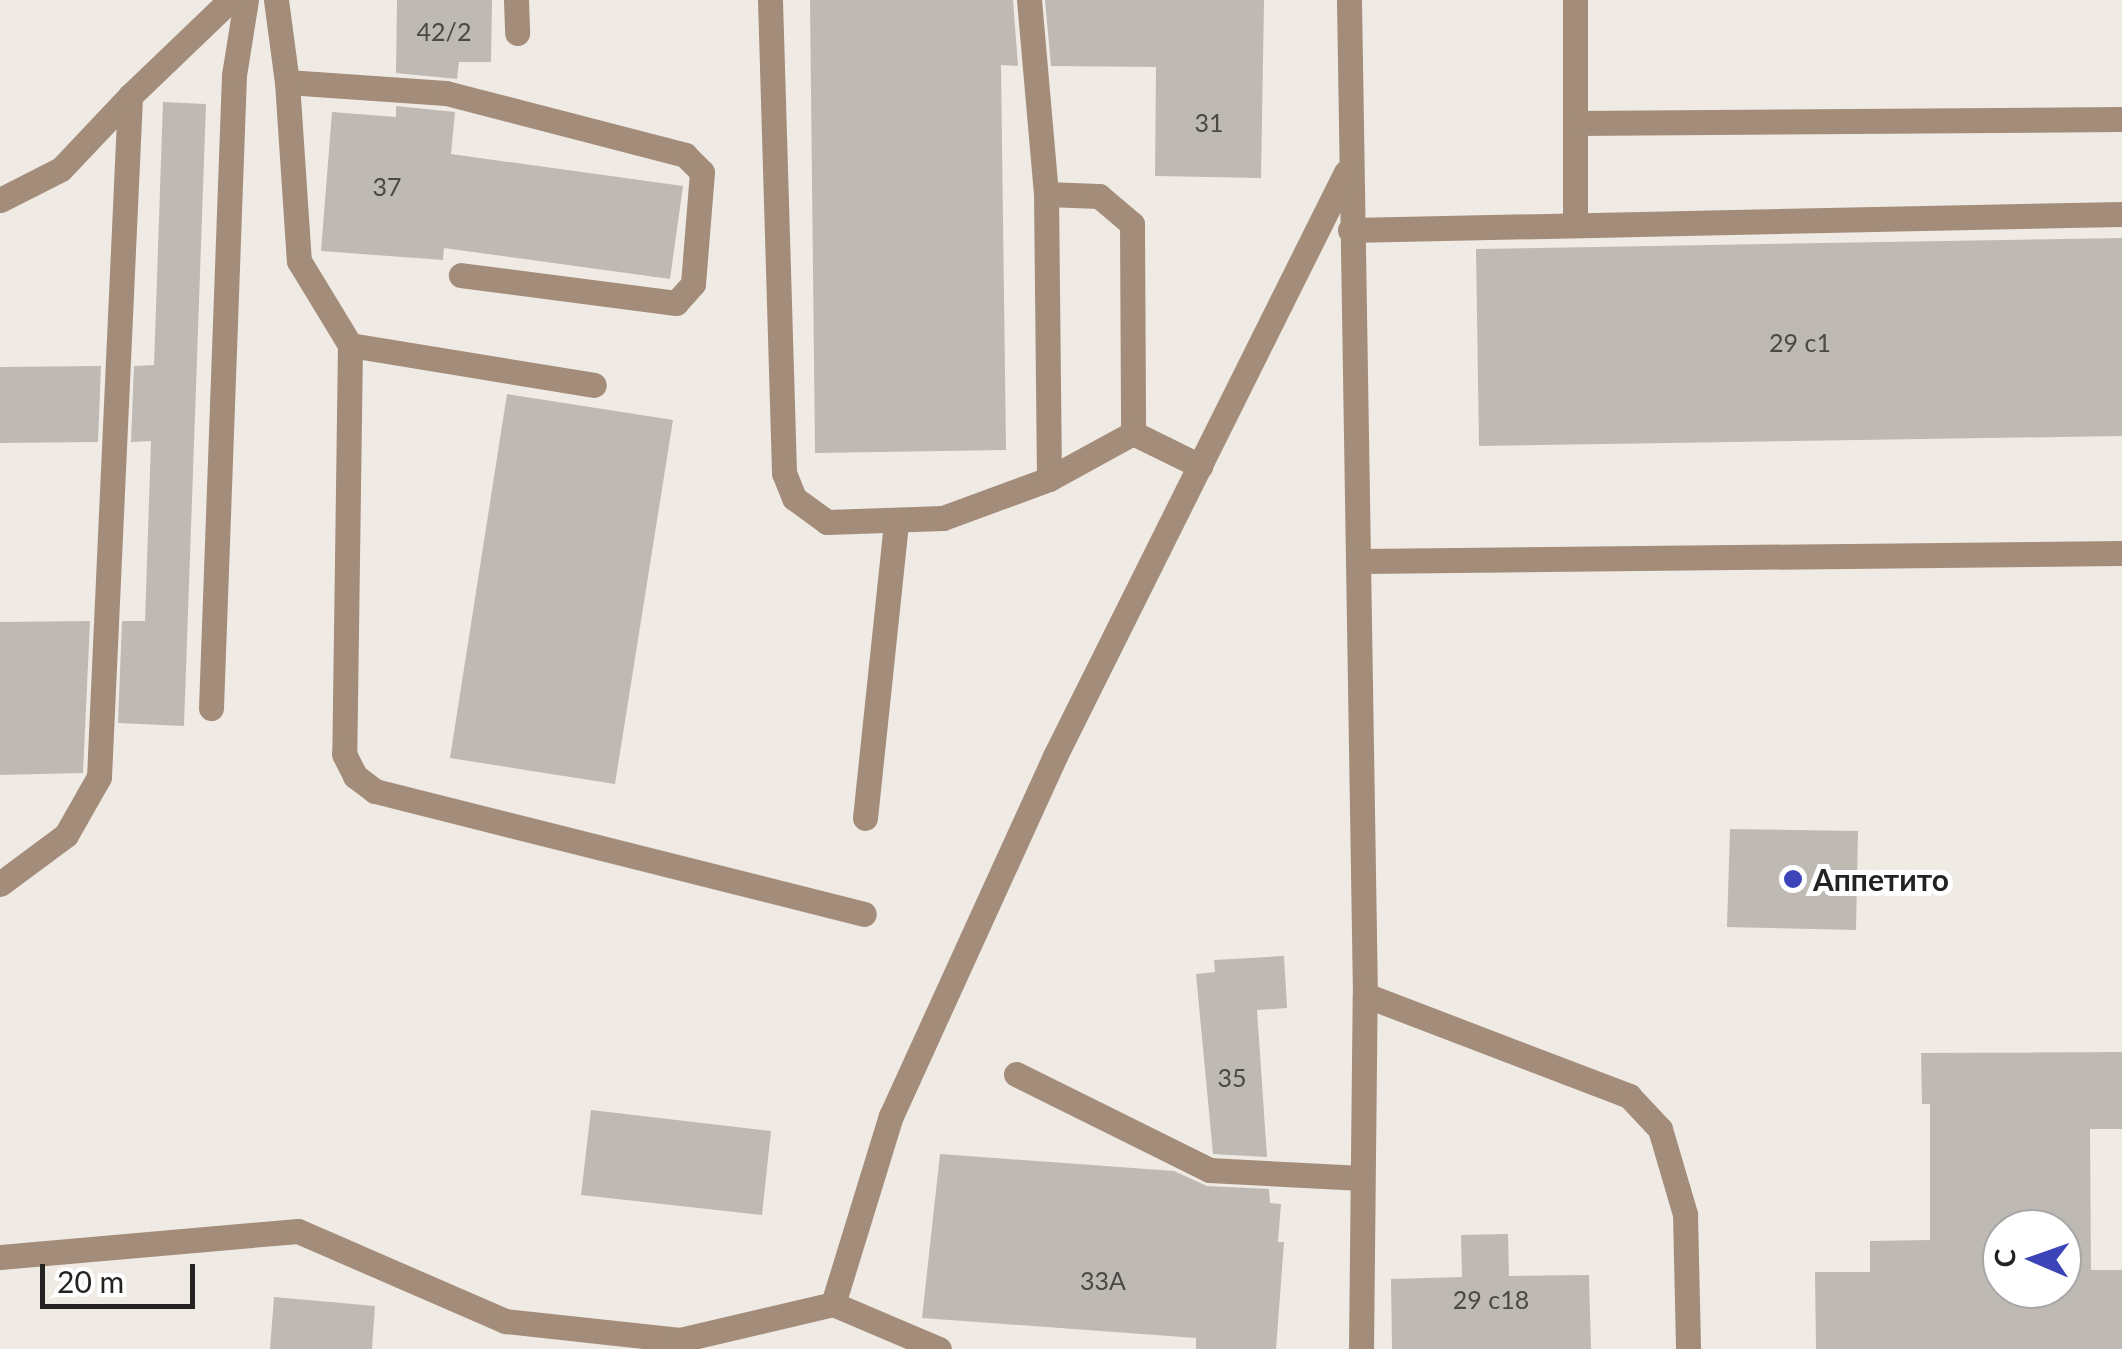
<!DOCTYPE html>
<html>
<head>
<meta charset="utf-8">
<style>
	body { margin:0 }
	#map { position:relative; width:2122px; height:1349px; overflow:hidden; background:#f0eae4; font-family:Lato,sans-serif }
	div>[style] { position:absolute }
	.building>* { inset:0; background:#bfb9b4 }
	.lane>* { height:25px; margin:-12.5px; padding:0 12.5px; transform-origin:12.5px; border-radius:12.5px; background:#a38d7a }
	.dots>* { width:28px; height:28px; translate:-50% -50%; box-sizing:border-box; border:5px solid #fff; border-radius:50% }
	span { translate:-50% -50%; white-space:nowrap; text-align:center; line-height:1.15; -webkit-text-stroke:10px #fff; paint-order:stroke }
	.number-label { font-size:25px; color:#4c4846 }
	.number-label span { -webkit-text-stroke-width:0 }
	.poi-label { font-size:30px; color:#252321; font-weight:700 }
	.left { translate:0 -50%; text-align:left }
	.north { position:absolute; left:1982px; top:1209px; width:100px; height:100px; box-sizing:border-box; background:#fff; border:2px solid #a8a7a6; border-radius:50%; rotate:272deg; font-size:28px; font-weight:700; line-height:40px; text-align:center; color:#252321 }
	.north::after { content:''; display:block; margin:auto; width:35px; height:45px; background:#3c44b8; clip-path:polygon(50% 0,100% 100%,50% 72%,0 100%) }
	.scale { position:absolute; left:40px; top:1264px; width:155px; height:45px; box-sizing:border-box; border:5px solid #252321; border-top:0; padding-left:12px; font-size:30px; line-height:35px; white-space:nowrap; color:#252321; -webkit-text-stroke:8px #fff; paint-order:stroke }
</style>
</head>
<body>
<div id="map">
	<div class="building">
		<i style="clip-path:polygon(397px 0,492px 0,491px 62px,459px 62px,457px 79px,396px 73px)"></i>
		<i style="clip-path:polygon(810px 0,1013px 0,1018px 66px,1001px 65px,1006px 450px,815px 453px)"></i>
		<i style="clip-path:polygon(1045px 0,1264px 0,1261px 178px,1155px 176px,1156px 67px,1051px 66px)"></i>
		<i style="clip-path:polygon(163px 102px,206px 104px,184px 726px,118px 723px,122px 621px,145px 621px,151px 441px,131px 442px,134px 366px,154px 365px)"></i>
		<i style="clip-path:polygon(396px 106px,455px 112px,451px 154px,683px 186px,670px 279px,444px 248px,443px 260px,321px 251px,332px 112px,396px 117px)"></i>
		<i style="clip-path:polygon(2122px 238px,2122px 436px,1479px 446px,1476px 249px)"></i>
		<i style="clip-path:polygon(101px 366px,98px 442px,0 443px,0 367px)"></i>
		<i style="clip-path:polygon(507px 394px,673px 420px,615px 784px,450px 758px)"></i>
		<i style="clip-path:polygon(90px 621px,83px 773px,0 775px,0 622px)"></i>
		<i style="clip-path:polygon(1730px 829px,1858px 831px,1856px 930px,1727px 927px)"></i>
		<i style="clip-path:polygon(1284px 956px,1287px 1008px,1257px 1010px,1267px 1157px,1213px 1154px,1196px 974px,1215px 972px,1214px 960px)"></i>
		<i style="clip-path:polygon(evenodd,2122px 1052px,2122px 1129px,2090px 1129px,2091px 1270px,2122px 1270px,2122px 1349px,1816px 1349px,1815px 1272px,1870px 1272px,1870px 1241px,1930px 1240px,1930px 1104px,1922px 1104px,1921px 1053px,2122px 1052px,2002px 1229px,2062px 1229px,2062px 1289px,2002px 1289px,2002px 1229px)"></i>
		<i style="clip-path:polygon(591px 1110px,771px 1131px,762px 1215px,581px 1195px)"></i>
		<i style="clip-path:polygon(940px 1154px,1174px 1171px,1207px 1186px,1269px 1189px,1270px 1203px,1281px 1204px,1278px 1242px,1284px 1242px,1276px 1349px,1196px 1349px,1196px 1338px,922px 1318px)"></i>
		<i style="clip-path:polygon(1508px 1234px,1509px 1276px,1589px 1275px,1591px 1349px,1392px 1349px,1391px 1279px,1462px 1277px,1461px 1235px)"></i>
		<i style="clip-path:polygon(274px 1297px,375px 1306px,372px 1349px,270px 1349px)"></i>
	</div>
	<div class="lane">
		<i style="left:276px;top:0;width:83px;rotate:82.4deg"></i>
		<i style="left:287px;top:82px;width:159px;rotate:4deg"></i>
		<i style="left:446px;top:93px;width:247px;rotate:14.5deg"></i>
		<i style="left:685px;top:155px;width:24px;rotate:45deg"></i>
		<i style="left:702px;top:172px;width:112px;rotate:94.6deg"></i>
		<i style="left:693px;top:284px;width:25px;rotate:132deg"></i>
		<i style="left:676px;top:303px;width:217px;rotate:-172.6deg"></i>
		<i style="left:516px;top:0;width:33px;rotate:88deg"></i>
		<i style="left:770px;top:0;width:473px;rotate:88.3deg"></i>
		<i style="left:784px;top:473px;width:27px;rotate:68deg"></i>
		<i style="left:794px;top:498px;width:41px;rotate:36deg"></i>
		<i style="left:827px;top:522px;width:116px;rotate:-2deg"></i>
		<i style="left:943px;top:518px;width:113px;rotate:-20.2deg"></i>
		<i style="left:1049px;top:479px;width:285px;rotate:-90.6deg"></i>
		<i style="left:1046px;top:194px;width:195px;rotate:-95deg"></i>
		<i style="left:1349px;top:0;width:995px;rotate:89.08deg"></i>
		<i style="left:1365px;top:995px;width:283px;rotate:20.9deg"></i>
		<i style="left:1629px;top:1096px;width:45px;rotate:46.8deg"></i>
		<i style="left:1660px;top:1129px;width:89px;rotate:73.6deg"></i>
		<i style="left:1685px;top:1214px;width:135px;rotate:88.7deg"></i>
		<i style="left:1575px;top:0;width:225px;rotate:90deg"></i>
		<i style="left:287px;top:82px;width:179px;rotate:86.2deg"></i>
		<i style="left:299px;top:261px;width:98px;rotate:58.7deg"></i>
		<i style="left:350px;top:345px;width:247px;rotate:9.3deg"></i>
		<i style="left:1575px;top:123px;width:547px;rotate:-0.42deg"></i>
		<i style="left:1046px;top:194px;width:53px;rotate:2.2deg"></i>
		<i style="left:1099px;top:196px;width:43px;rotate:40.3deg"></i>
		<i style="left:1132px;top:224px;width:209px;rotate:89.7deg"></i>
		<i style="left:0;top:200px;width:68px;rotate:-26.9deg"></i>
		<i style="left:61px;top:169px;width:100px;rotate:-46.6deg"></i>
		<i style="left:1350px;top:230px;width:772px;rotate:-1.19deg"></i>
		<i style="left:350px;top:345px;width:409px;rotate:90.8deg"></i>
		<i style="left:344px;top:754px;width:25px;rotate:63deg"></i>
		<i style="left:355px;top:776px;width:25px;rotate:37deg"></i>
		<i style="left:375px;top:791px;width:504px;rotate:14.12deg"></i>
		<i style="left:1049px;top:479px;width:96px;rotate:-28.7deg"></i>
		<i style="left:1133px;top:433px;width:75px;rotate:26.2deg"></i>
		<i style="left:1361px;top:561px;width:761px;rotate:-0.6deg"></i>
		<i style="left:211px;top:708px;width:633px;rotate:-87.92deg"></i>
		<i style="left:234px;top:75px;width:76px;rotate:-80.9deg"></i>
		<i style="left:865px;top:818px;width:299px;rotate:-84deg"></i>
		<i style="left:0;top:884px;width:82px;rotate:-36.6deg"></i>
		<i style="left:66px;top:835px;width:67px;rotate:-60.4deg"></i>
		<i style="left:99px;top:777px;width:682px;rotate:-87.39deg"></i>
		<i style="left:130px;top:96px;width:139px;rotate:-43.8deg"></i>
		<i style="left:1016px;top:1074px;width:216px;rotate:26.4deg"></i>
		<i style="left:1209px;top:1170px;width:153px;rotate:3deg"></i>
		<i style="left:0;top:1257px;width:299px;rotate:-5deg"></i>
		<i style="left:298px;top:1231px;width:226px;rotate:23.5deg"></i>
		<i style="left:505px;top:1321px;width:176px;rotate:6.2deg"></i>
		<i style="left:833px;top:1304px;width:197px;rotate:-72.9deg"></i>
		<i style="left:891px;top:1116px;width:396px;rotate:-65.5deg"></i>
		<i style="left:1055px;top:756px;width:652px;rotate:-63.51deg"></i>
		<i style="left:679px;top:1349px;width:9px;rotate:-84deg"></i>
		<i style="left:680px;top:1340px;width:157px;rotate:-13.2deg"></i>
		<i style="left:833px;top:1304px;width:115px;rotate:23deg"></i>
		<i style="left:1361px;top:1349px;width:354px;rotate:-89.4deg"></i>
	</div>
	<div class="dots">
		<i style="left:1793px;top:879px;background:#3c44b8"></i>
	</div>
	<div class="number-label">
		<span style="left:444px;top:31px">42/2</span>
		<span style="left:1209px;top:122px">31</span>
		<span style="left:387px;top:186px">37</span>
		<span style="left:1800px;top:342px">29 с1</span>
		<span style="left:1232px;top:1077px">35</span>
		<span style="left:1103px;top:1280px">33А</span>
		<span style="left:1491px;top:1299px">29 с18</span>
	</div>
	<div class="poi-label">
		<span class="left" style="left:1813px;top:879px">Аппетито</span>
	</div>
	<div class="north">С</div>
	<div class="scale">20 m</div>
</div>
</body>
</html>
